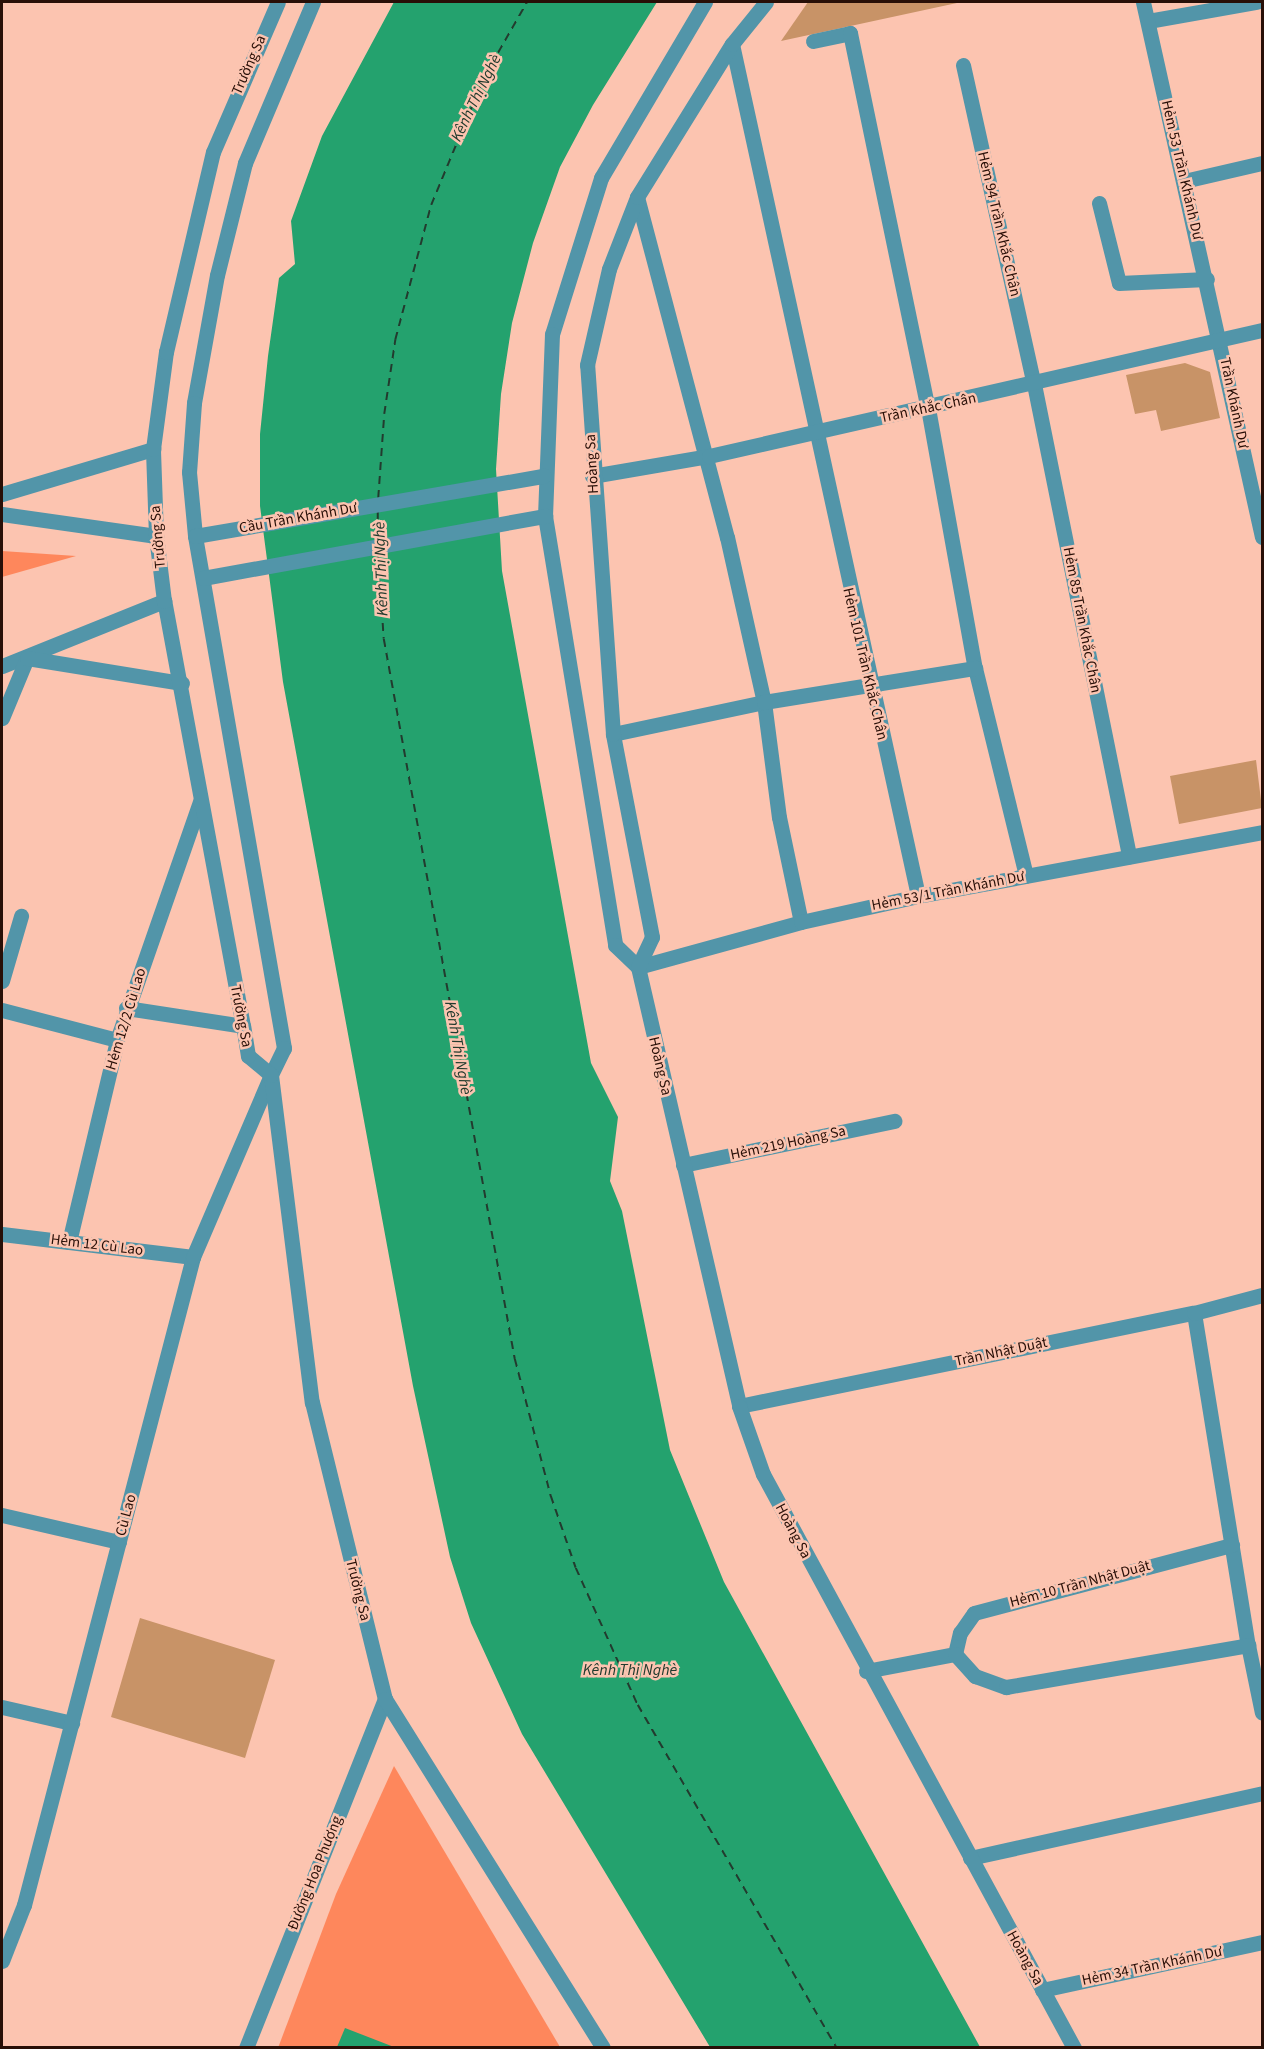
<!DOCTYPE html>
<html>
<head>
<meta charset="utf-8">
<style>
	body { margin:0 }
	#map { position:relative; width:1264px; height:2049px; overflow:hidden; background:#fcc4b0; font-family:"Source Sans 3",sans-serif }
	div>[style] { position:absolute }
	.green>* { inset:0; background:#fe875c }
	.water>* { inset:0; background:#24a26e }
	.ferry>* { height:1.5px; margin-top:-0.75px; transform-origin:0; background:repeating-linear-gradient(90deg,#223b2e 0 8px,transparent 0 14px) }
	.building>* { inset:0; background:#c89367 }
	.service>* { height:15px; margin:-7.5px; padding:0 7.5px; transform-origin:7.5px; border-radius:7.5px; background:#5295a9 }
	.minor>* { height:15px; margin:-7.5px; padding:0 7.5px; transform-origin:7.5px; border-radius:7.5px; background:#5295a9 }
	.tertiary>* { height:15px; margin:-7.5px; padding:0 7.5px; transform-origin:7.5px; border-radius:7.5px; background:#5295a9 }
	span { translate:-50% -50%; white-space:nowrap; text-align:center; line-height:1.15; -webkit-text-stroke:5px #fcc4b0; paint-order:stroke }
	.street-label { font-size:15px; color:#280f07 }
	.water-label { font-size:16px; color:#223b2e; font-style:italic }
	.frame { position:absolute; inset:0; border:3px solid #280f07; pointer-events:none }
</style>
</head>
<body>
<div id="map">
	<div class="green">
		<i style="clip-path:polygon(2px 551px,76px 556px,2px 577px)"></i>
		<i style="clip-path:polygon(394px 1766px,560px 2047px,278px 2048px,336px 1894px)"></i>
	</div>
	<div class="water">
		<i style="clip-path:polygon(394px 2px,657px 2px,593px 105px,560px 167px,533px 243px,512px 323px,501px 394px,496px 469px,502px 571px,591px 1063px,618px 1117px,610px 1181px,622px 1211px,670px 1450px,724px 1582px,980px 2047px,710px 2047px,522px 1734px,471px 1623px,450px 1557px,413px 1386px,283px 682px,260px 506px,260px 434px,268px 356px,279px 278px,295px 264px,291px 221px,322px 136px)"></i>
		<i style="clip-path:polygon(345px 2028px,394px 2047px,337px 2047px)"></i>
	</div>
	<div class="ferry">
		<i style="left:378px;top:498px;width:84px;rotate:-85.9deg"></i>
		<i style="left:384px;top:414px;width:75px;rotate:-81.5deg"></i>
		<i style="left:395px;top:340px;width:140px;rotate:-75.1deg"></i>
		<i style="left:431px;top:205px;width:139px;rotate:-67.5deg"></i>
		<i style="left:484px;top:77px;width:86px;rotate:-60.2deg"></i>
		<i style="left:378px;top:511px;width:29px;rotate:90deg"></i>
		<i style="left:378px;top:553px;width:86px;rotate:86deg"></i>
		<i style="left:384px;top:639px;width:732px;rotate:79.69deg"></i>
		<i style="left:515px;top:1359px;width:142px;rotate:75.3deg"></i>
		<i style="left:551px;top:1496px;width:76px;rotate:70.9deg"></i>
		<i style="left:576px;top:1568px;width:150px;rotate:65.7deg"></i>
		<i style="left:638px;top:1705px;width:397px;rotate:59.9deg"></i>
	</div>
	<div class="building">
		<i style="clip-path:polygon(808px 2px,956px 2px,957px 3px,781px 41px)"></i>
		<i style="clip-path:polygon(1185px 363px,1210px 372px,1220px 418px,1161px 431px,1156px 410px,1135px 414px,1126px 375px)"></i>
		<i style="clip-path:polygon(1256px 760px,1262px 808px,1179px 824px,1170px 776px)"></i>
		<i style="clip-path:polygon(140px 1618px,275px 1660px,245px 1758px,111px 1717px)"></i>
	</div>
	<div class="service">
		<i style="left:1148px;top:21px;width:110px;rotate:-10deg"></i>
		<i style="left:813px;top:41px;width:38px;rotate:-12deg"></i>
		<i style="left:850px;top:33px;width:383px;rotate:78.3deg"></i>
		<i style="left:928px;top:408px;width:264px;rotate:79.8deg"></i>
		<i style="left:975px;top:668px;width:214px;rotate:76.2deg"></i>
		<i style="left:732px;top:44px;width:872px;rotate:77.68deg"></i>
		<i style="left:963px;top:65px;width:327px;rotate:77.5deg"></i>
		<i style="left:1034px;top:384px;width:482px;rotate:78.6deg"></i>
		<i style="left:1184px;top:181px;width:80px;rotate:-13deg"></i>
		<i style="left:637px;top:197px;width:352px;rotate:75.2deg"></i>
		<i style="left:727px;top:537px;width:169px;rotate:77.4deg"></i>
		<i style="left:764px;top:702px;width:116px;rotate:82.6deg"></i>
		<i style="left:779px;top:817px;width:107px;rotate:78.2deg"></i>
		<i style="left:1099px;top:203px;width:82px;rotate:76deg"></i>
		<i style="left:1119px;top:283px;width:88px;rotate:-2.6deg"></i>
		<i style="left:613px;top:734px;width:154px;rotate:-12deg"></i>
		<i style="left:764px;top:702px;width:214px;rotate:-9.2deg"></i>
		<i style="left:2px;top:981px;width:68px;rotate:-73.7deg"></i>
		<i style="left:126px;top:1008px;width:118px;rotate:8.7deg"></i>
		<i style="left:2px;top:1010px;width:119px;rotate:14.6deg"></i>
		<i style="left:193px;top:1257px;width:125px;rotate:-173.1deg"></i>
		<i style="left:69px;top:1242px;width:208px;rotate:-76.6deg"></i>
		<i style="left:117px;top:1040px;width:253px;rotate:-70.8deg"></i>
	</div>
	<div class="minor">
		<i style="left:1143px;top:2px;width:548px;rotate:77.46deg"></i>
		<i style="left:592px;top:476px;width:119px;rotate:-9.7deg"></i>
		<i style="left:709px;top:456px;width:567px;rotate:-12.84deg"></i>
		<i style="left:2px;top:494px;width:158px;rotate:-16.6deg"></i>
		<i style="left:2px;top:514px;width:156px;rotate:8.1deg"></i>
		<i style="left:2px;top:666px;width:175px;rotate:-21.9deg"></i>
		<i style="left:2px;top:718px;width:65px;rotate:-67.4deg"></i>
		<i style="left:27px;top:658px;width:157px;rotate:9.2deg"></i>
		<i style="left:638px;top:967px;width:169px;rotate:-15.4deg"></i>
		<i style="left:801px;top:922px;width:120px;rotate:-12.5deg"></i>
		<i style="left:918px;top:896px;width:350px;rotate:-10.5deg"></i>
		<i style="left:683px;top:1165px;width:216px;rotate:-11.8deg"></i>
		<i style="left:2px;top:1234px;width:67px;rotate:6.8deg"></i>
		<i style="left:1194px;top:1313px;width:336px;rotate:80.8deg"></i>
		<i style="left:1248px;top:1645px;width:69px;rotate:78.4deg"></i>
		<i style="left:739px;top:1406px;width:464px;rotate:-11.6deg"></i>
		<i style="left:1194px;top:1313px;width:70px;rotate:-14.8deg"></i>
		<i style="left:2px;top:1515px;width:120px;rotate:13deg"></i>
		<i style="left:955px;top:1654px;width:22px;rotate:-77deg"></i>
		<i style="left:960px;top:1633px;width:24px;rotate:-55deg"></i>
		<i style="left:974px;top:1613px;width:267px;rotate:-14.8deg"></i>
		<i style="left:866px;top:1671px;width:91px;rotate:-10.8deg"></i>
		<i style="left:955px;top:1654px;width:30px;rotate:48deg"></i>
		<i style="left:975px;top:1676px;width:33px;rotate:20deg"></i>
		<i style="left:1006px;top:1687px;width:246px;rotate:-9.8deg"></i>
		<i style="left:2px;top:1707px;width:72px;rotate:12.9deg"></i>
		<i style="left:970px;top:1858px;width:299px;rotate:-12.5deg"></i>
		<i style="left:2px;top:1961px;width:60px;rotate:-68.6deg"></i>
		<i style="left:24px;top:1905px;width:670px;rotate:-75.38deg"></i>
		<i style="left:193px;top:1257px;width:198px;rotate:-66.8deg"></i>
		<i style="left:1042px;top:1990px;width:225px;rotate:-12.3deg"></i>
		<i style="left:246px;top:2048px;width:376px;rotate:-68.3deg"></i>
	</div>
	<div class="tertiary">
		<i style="left:313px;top:2px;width:175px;rotate:112.9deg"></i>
		<i style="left:245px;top:163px;width:115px;rotate:104deg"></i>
		<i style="left:217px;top:275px;width:130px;rotate:100.2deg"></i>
		<i style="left:194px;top:403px;width:69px;rotate:94.1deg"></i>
		<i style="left:189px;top:472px;width:64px;rotate:84.6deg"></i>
		<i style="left:195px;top:536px;width:520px;rotate:80.14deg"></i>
		<i style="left:284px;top:1048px;width:30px;rotate:116deg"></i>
		<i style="left:271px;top:1075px;width:330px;rotate:82.9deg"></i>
		<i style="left:312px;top:1402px;width:306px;rotate:76.2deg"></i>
		<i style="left:385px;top:1699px;width:411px;rotate:58deg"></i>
		<i style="left:705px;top:2px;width:204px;rotate:120.6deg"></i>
		<i style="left:601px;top:178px;width:164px;rotate:107.4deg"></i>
		<i style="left:552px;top:334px;width:182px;rotate:92.2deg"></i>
		<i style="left:545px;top:516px;width:435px;rotate:80.7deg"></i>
		<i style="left:615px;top:945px;width:32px;rotate:44deg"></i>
		<i style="left:638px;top:967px;width:450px;rotate:77deg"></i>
		<i style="left:739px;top:1406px;width:72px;rotate:70.6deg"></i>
		<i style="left:763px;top:1474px;width:653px;rotate:61.55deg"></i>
		<i style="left:195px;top:536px;width:354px;rotate:-9.8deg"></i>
		<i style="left:203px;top:578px;width:348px;rotate:-10.3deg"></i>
		<i style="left:638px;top:967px;width:33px;rotate:-65deg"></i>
		<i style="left:652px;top:937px;width:207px;rotate:-100.9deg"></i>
		<i style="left:613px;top:734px;width:370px;rotate:-94deg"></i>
		<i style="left:587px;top:365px;width:98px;rotate:-77.1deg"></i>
		<i style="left:609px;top:269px;width:77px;rotate:-68.7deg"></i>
		<i style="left:637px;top:197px;width:180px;rotate:-58.2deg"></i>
		<i style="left:732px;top:44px;width:54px;rotate:-51deg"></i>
		<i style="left:271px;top:1075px;width:30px;rotate:-140deg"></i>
		<i style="left:248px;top:1056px;width:30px;rotate:-99deg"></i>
		<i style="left:243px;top:1026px;width:432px;rotate:-100.5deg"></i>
		<i style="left:164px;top:601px;width:65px;rotate:-97deg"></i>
		<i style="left:156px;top:536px;width:87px;rotate:-92deg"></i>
		<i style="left:153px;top:449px;width:98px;rotate:-82.4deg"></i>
		<i style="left:166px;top:352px;width:205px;rotate:-76.8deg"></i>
		<i style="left:213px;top:152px;width:163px;rotate:-66.6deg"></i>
	</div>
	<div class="street-label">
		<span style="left:249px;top:65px;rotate:-66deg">Trường Sa</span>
		<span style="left:1182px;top:170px;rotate:77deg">Hẻm 53 Trần Khánh Dư</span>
		<span style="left:999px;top:224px;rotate:77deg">Hẻm 94 Trần Khắc Chân</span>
		<span style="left:1234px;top:403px;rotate:78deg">Trần Khánh Dư</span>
		<span style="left:928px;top:408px;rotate:-12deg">Trần Khắc Chân</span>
		<span style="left:592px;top:464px;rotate:-93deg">Hoàng Sa</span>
		<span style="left:298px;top:518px;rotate:-10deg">Cầu Trần Khánh Dư</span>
		<span style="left:158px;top:537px;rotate:-95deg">Trường Sa</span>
		<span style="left:1082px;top:620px;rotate:79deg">Hẻm 85 Trần Khắc Chân</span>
		<span style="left:865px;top:664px;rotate:77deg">Hẻm 101 Trần Khắc Chân</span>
		<span style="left:948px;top:891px;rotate:-11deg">Hẻm 53/1 Trần Khánh Dư</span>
		<span style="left:241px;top:1016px;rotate:79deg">Trường Sa</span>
		<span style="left:126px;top:1019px;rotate:-73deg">Hẻm 12/2 Cù Lao</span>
		<span style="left:660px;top:1066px;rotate:77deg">Hoàng Sa</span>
		<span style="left:788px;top:1143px;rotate:-12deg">Hẻm 219 Hoàng Sa</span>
		<span style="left:97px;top:1245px;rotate:7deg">Hẻm 12 Cù Lao</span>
		<span style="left:1001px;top:1352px;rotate:-12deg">Trần Nhật Duật</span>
		<span style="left:126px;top:1515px;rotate:-75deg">Cù Lao</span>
		<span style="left:793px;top:1531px;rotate:62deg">Hoàng Sa</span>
		<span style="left:1080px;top:1584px;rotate:-15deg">Hẻm 10 Trần Nhật Duật</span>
		<span style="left:358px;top:1590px;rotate:76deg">Trường Sa</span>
		<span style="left:315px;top:1873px;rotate:-68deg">Đường Hoa Phượng</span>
		<span style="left:1025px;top:1958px;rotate:61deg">Hoàng Sa</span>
		<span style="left:1152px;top:1966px;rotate:-12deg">Hẻm 34 Trần Khánh Dư</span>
	</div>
	<div class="water-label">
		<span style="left:476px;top:98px;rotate:-64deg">Kênh Thị Nghè</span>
		<span style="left:381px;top:569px;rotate:-92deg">Kênh Thị Nghè</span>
		<span style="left:458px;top:1048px;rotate:80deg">Kênh Thị Nghè</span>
		<span style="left:630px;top:1670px">Kênh Thị Nghè</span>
	</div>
	<div class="frame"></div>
</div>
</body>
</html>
